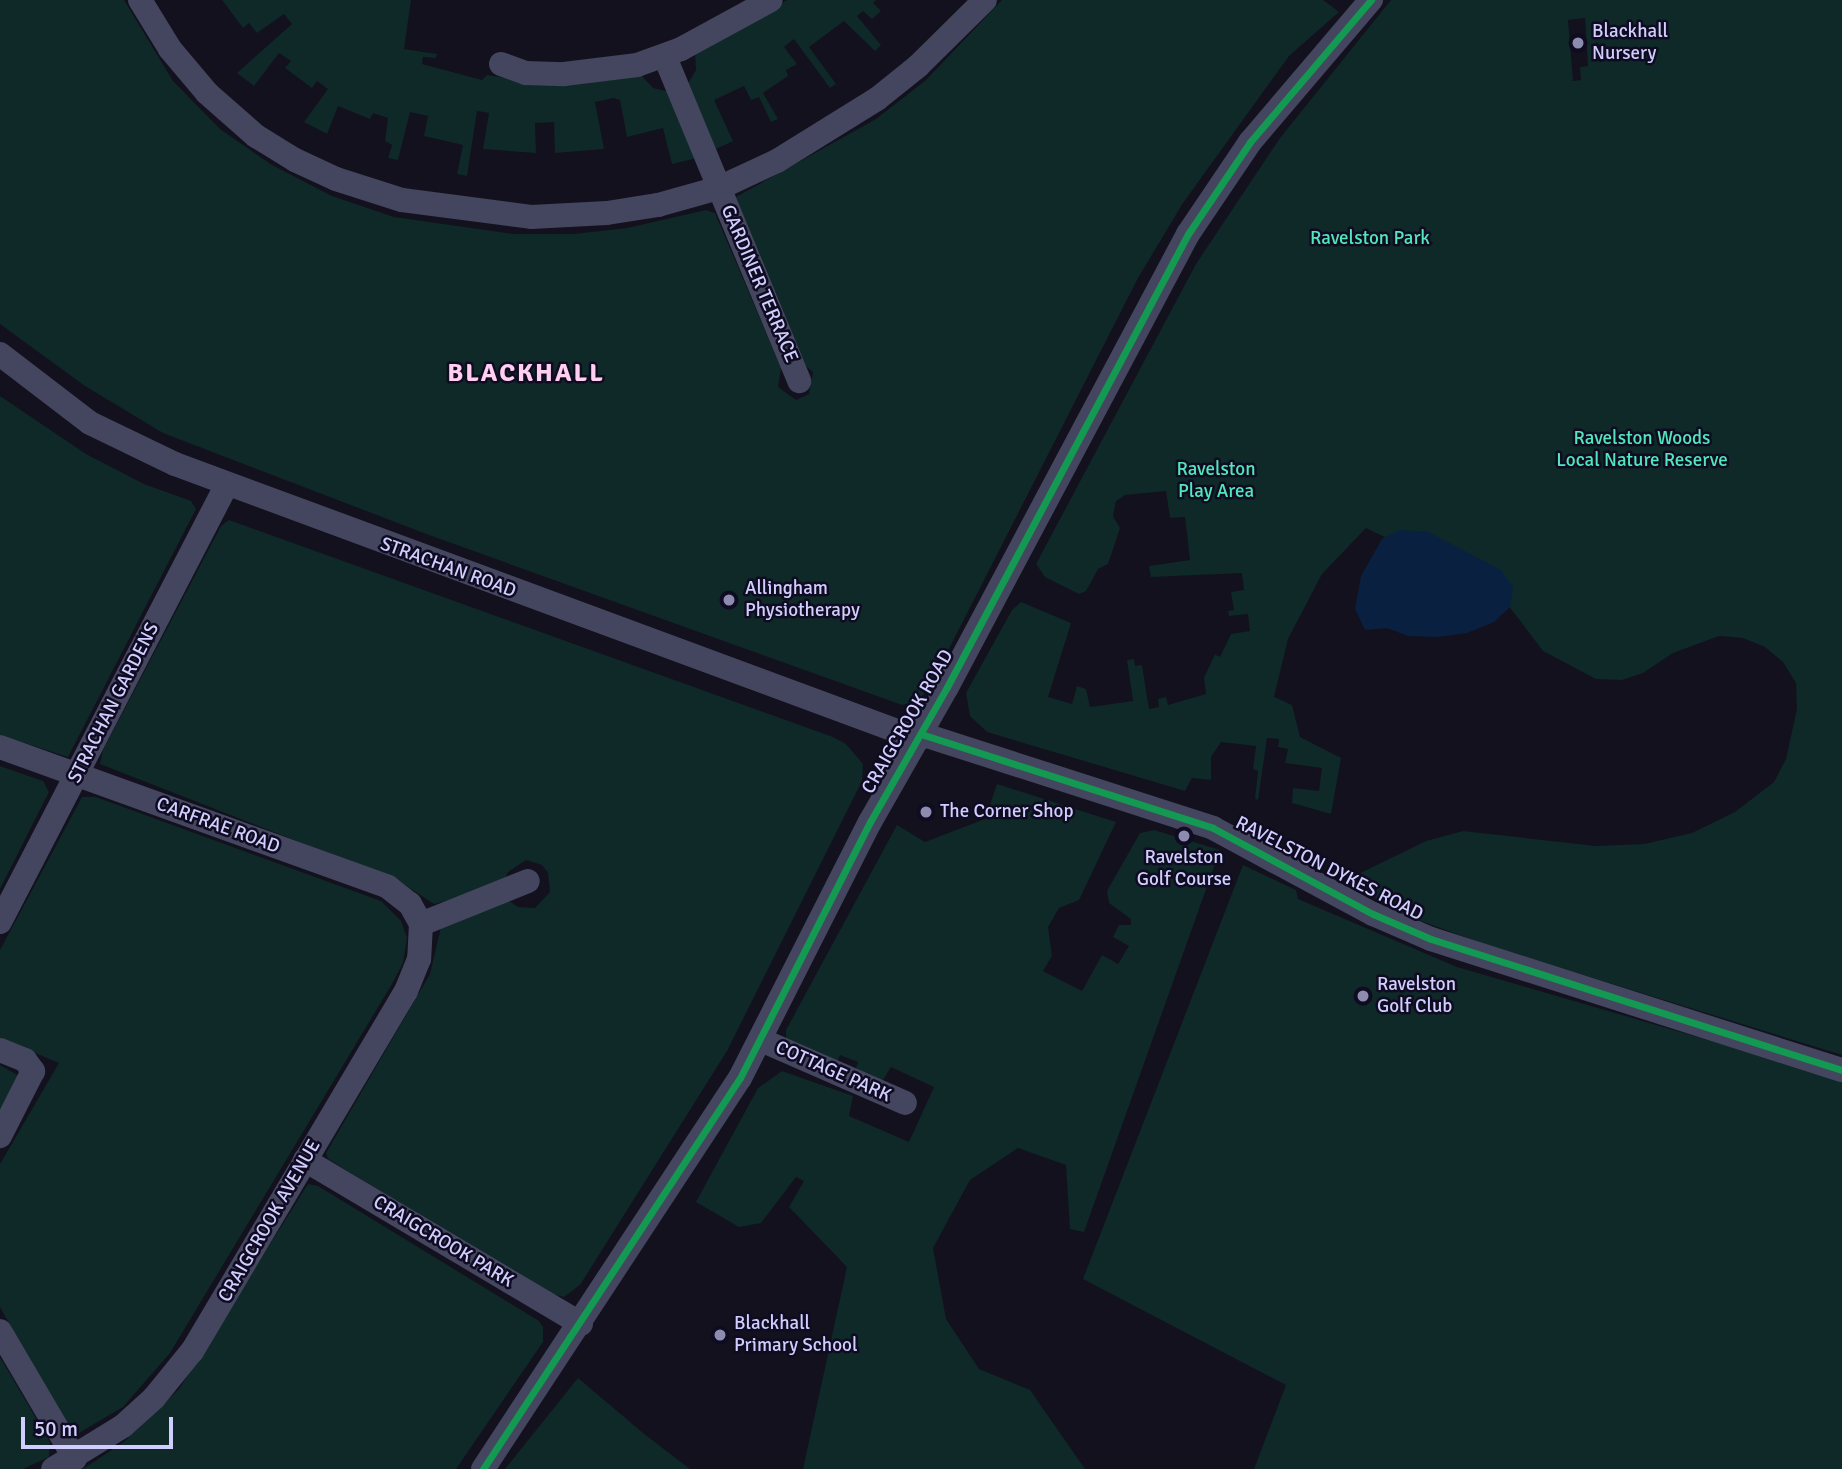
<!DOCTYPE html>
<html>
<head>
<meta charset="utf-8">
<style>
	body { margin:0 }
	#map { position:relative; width:1842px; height:1469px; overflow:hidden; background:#12111d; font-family:Signika,sans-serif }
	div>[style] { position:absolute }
	.green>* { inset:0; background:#0f2828 }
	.water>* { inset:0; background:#092041 }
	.minor>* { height:24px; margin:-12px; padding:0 12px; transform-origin:12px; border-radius:12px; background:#44455e }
	.cycleway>* { height:7px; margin:-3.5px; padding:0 3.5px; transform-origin:3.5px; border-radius:3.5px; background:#139951 }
	.dots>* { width:19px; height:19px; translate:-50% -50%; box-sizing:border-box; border:4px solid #0f0c22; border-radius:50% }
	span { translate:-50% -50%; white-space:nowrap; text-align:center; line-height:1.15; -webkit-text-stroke:5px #0f0c22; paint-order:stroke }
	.poi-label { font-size:19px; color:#d0cdff }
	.left { translate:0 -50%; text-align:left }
	.park-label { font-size:19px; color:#51e7bb }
	.street-label { font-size:19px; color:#d0cdff }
	.district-label { font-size:26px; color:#ffcff0; font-weight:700; letter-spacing:2px }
	.scale { position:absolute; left:21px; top:1417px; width:152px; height:32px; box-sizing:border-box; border:4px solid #d0cdff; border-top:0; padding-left:9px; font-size:21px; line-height:24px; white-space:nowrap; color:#d0cdff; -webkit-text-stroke:5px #0f0c22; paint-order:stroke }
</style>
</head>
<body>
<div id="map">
	<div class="green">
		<i style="clip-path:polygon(0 0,124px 0,173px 81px,220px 129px,272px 165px,332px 196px,394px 217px,514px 234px,574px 234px,627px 228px,706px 210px,715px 213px,781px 368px,778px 387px,796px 400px,809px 394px,813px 372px,802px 363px,736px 197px,876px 119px,926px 80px,1002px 0,1323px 0,1339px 12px,1289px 56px,1183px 203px,1138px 278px,929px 688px,918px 701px,902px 705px,429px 535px,163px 433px,85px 386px,0 324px)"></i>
		<i style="clip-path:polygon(222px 0,411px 0,404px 49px,437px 54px,436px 58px,423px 57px,422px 64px,482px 80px,487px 75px,546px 84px,640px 74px,653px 88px,670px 92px,697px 158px,672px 164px,663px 128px,627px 137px,620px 100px,613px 98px,595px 102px,604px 149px,555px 153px,554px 122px,535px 123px,536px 153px,483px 149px,489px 113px,477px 111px,467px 176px,457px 174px,463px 145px,424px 136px,428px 116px,410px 112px,398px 160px,388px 158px,392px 145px,385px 141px,388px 118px,373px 113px,370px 119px,338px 106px,327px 134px,304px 122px,328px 89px,317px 81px,312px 88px,285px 68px,291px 61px,279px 53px,254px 86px,237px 73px,292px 24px,284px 14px,257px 33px,249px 23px,243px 28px)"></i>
		<i style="clip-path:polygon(787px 0,876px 0,873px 3px,881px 11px,872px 19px,863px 11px,857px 16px,881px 45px,875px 51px,844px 21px,809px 47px,836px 84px,830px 88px,794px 39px,784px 47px,797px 64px,786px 70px,788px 76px,763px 93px,778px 119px,771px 122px,759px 97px,751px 100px,744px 86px,714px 100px,733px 141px,714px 150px,687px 85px,696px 70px,695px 52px)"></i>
		<i style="clip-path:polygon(evenodd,1391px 0,1842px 0,1842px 1055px,1493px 947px,1407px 916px,1344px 881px,1426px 841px,1463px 831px,1596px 846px,1644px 844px,1692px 833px,1735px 812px,1774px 782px,1786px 759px,1797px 709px,1796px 683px,1783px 662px,1765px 647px,1743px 638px,1719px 636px,1673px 653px,1643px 673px,1622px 680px,1596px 679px,1543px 651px,1499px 593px,1366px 528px,1322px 574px,1288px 639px,1274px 697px,1292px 705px,1300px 737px,1341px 758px,1331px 814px,1292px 803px,1293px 788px,1319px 791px,1322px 768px,1285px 763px,1288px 749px,1278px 747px,1279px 739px,1267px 738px,1258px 800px,1255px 799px,1258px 771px,1253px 769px,1256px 746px,1221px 742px,1211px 757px,1211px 780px,1192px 778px,1185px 791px,987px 732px,970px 716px,966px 693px,1012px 610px,1021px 602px,1071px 623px,1048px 697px,1072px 704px,1077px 686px,1086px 689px,1090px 707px,1133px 701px,1127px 660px,1134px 659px,1135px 666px,1142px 665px,1149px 709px,1159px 707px,1158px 699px,1166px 697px,1168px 705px,1206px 694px,1204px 678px,1215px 654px,1220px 657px,1231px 634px,1250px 631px,1248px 614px,1229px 616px,1228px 611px,1234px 610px,1231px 592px,1244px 590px,1242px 573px,1151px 577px,1149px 566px,1190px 560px,1185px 517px,1170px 518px,1166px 491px,1125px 495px,1116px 501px,1113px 516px,1120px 528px,1108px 564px,1098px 569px,1086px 591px,1079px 594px,1045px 577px,1036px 564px,1196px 264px,1280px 138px,1391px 0,1585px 18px,1588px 66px,1580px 67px,1581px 80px,1573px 81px,1568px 20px,1585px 18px)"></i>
		<i style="clip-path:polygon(0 396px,86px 454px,144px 484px,191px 501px,196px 509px,68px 757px,0 735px)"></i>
		<i style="clip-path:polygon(229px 520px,833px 737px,846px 744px,863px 764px,862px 781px,727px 1051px,580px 1285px,564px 1297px,545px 1292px,328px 1159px,326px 1153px,430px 974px,441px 927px,506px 899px,518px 907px,535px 908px,550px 892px,548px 873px,542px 865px,526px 860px,508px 872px,502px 887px,434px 904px,399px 881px,100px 764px,103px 750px,221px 526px)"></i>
		<i style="clip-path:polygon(0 766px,43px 781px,49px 792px,0 889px)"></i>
		<i style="clip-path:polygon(997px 784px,1116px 822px,1079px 900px,1059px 908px,1048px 927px,1052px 956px,1043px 971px,1082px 991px,1102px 955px,1118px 964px,1129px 946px,1113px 937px,1119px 925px,1131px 925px,1131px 919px,1109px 903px,1107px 891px,1140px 833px,1154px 830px,1220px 850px,1084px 1232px,1070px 1229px,1066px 1165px,1018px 1148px,970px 1180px,933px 1248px,946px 1319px,979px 1369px,1030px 1390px,1085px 1469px,803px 1469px,847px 1267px,789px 1207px,804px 1181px,796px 1177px,761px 1223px,739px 1227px,696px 1202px,758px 1088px,782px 1071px,853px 1096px,849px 1116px,909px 1142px,934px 1087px,891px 1067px,880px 1085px,853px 1077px,858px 1062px,840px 1055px,834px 1071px,786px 1040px,786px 1030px,897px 825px,925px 842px,985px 819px)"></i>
		<i style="clip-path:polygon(82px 797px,96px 797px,381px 901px,401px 921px,407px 938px,403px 963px,392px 984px,170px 1353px,123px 1407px,79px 1433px,67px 1427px,0 1307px,0 1164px,59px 1063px,0 1038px,0 950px)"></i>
		<i style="clip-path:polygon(1243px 865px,1296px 890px,1298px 899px,1457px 967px,1842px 1079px,1842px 1469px,1254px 1469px,1286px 1385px,1083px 1279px)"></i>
		<i style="clip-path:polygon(0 1065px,19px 1076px,0 1110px)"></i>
		<i style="clip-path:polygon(308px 1184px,318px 1186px,539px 1321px,543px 1327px,543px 1342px,456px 1469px,83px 1469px,125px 1441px,179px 1389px)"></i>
		<i style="clip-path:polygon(0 1357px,50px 1442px,49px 1457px,23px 1469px,0 1469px)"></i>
		<i style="clip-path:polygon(578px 1378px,643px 1433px,690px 1469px,505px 1469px)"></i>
	</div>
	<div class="water">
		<i style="clip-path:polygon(1400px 530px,1428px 532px,1501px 570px,1513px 587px,1510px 607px,1494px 622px,1467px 633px,1438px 637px,1408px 636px,1387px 628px,1365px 630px,1355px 609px,1361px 576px,1382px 539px)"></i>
	</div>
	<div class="minor">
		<i style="left:140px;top:0;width:57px;rotate:58.5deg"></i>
		<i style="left:170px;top:49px;width:57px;rotate:49.9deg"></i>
		<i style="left:207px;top:93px;width:65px;rotate:41.3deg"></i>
		<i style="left:256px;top:136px;width:46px;rotate:31.6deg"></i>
		<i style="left:295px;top:160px;width:45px;rotate:24.9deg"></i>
		<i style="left:336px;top:179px;width:69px;rotate:17.7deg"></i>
		<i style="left:402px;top:200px;width:130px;rotate:7.5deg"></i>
		<i style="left:531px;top:217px;width:76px;rotate:-3deg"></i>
		<i style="left:607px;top:213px;width:52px;rotate:-8.9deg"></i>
		<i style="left:658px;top:205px;width:63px;rotate:-15.6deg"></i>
		<i style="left:719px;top:188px;width:64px;rotate:-25deg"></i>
		<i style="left:777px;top:161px;width:118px;rotate:-31.8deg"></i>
		<i style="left:877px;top:99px;width:53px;rotate:-38.8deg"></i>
		<i style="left:918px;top:66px;width:94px;rotate:-44.6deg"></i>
		<i style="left:665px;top:57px;width:351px;rotate:67.5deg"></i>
		<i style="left:501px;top:64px;width:27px;rotate:20deg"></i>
		<i style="left:526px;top:73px;width:38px;rotate:2deg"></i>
		<i style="left:564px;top:74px;width:74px;rotate:-7deg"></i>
		<i style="left:637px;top:65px;width:47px;rotate:-20deg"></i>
		<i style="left:681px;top:49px;width:102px;rotate:-28.6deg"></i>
		<i style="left:0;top:354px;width:113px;rotate:37.5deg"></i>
		<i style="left:90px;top:423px;width:94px;rotate:25.8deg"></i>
		<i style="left:175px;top:464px;width:793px;rotate:20.29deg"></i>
		<i style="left:921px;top:734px;width:307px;rotate:17.8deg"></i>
		<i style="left:1213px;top:828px;width:182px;rotate:28.3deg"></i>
		<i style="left:1373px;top:914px;width:63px;rotate:23.3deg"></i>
		<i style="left:1431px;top:939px;width:431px;rotate:17.7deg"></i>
		<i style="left:0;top:747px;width:412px;rotate:19.8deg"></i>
		<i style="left:388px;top:887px;width:28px;rotate:38deg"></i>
		<i style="left:410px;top:904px;width:23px;rotate:61deg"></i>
		<i style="left:421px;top:924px;width:35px;rotate:93deg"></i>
		<i style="left:419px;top:959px;width:35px;rotate:112deg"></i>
		<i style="left:406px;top:991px;width:419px;rotate:120.7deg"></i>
		<i style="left:192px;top:1351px;width:60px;rotate:129deg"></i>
		<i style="left:154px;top:1398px;width:42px;rotate:137.9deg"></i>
		<i style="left:123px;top:1426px;width:82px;rotate:148.4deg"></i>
		<i style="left:0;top:922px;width:492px;rotate:-62.6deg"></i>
		<i style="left:421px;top:924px;width:115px;rotate:-21.9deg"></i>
		<i style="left:761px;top:1040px;width:157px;rotate:23.6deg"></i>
		<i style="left:0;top:1050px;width:27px;rotate:22deg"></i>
		<i style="left:25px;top:1060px;width:14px;rotate:54deg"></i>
		<i style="left:33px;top:1071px;width:73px;rotate:116.9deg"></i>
		<i style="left:305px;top:1160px;width:321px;rotate:30.7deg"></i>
		<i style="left:0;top:1331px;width:148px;rotate:59.6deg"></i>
		<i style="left:483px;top:1469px;width:468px;rotate:-56.7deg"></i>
		<i style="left:740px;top:1078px;width:287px;rotate:-63.1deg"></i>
		<i style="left:870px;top:822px;width:155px;rotate:-60.3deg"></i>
		<i style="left:947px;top:687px;width:513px;rotate:-61.99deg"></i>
		<i style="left:1188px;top:234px;width:111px;rotate:-56deg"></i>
		<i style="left:1250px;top:142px;width:187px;rotate:-49.6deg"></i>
	</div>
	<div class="cycleway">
		<i style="left:921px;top:734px;width:307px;rotate:17.8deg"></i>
		<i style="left:1213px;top:828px;width:182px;rotate:28.3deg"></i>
		<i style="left:1373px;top:914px;width:63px;rotate:23.3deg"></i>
		<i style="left:1431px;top:939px;width:431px;rotate:17.7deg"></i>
		<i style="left:483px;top:1469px;width:468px;rotate:-56.7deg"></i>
		<i style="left:740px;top:1078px;width:287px;rotate:-63.1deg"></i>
		<i style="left:870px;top:822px;width:155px;rotate:-60.3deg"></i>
		<i style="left:947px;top:687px;width:513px;rotate:-61.99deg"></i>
		<i style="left:1188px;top:234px;width:111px;rotate:-56deg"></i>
		<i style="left:1250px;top:142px;width:187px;rotate:-49.6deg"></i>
	</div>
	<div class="dots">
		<i style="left:1578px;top:43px;background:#8e8bb0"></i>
		<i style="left:729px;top:600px;background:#8e8bb0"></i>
		<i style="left:926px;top:812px;background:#8e8bb0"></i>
		<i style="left:1184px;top:836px;background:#8e8bb0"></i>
		<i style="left:1363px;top:996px;background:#8e8bb0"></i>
		<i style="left:720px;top:1335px;background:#8e8bb0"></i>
	</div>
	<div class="poi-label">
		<span class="left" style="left:1592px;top:43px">Blackhall<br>Nursery</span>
		<span class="left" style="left:745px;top:600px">Allingham<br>Physiotherapy</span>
		<span class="left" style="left:940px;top:812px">The Corner Shop</span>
		<span style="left:1184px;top:869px">Ravelston<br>Golf Course</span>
		<span class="left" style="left:1377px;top:996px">Ravelston<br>Golf Club</span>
		<span class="left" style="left:734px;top:1335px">Blackhall<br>Primary School</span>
	</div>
	<div class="park-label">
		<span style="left:1370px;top:239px">Ravelston Park</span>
		<span style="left:1642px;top:450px">Ravelston Woods<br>Local Nature Reserve</span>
		<span style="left:1216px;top:481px">Ravelston<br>Play Area</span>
	</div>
	<div class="street-label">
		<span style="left:759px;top:284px;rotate:67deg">GARDINER TERRACE</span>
		<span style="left:448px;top:568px;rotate:20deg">STRACHAN ROAD</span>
		<span style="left:114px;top:703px;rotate:-63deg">STRACHAN GARDENS</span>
		<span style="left:908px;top:722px;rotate:-60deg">CRAIGCROOK ROAD</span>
		<span style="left:218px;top:826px;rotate:20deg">CARFRAE ROAD</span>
		<span style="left:1329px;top:869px;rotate:27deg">RAVELSTON DYKES ROAD</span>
		<span style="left:833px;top:1072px;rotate:24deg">COTTAGE PARK</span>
		<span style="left:270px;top:1221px;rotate:-60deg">CRAIGCROOK AVENUE</span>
		<span style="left:443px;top:1242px;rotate:31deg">CRAIGCROOK PARK</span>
	</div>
	<div class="district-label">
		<span style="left:526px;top:374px">BLACKHALL</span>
	</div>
	<div class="scale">50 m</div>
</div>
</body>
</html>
